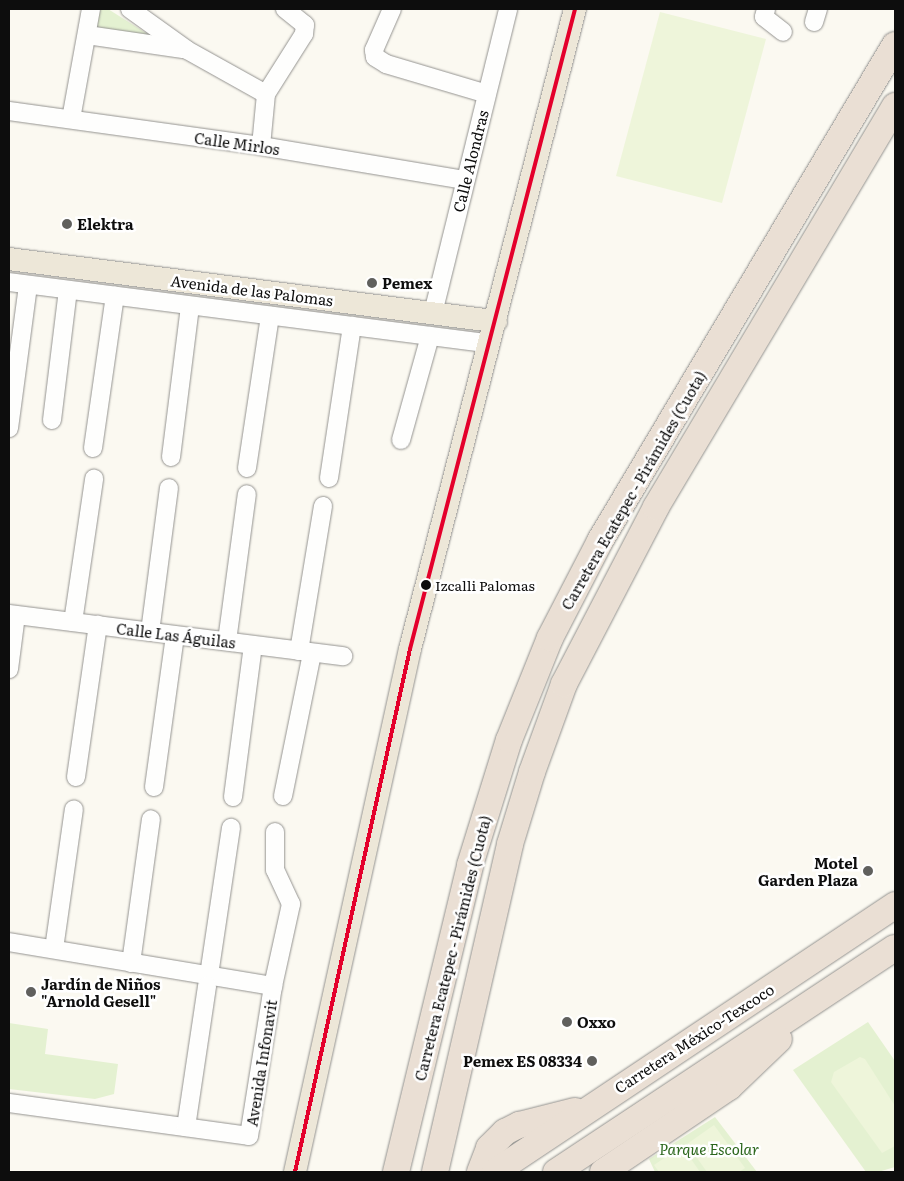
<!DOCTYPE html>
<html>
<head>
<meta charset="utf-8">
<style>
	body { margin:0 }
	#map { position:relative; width:904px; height:1181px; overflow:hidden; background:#fbf9f1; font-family:Literata,serif }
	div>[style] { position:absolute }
	.green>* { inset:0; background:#e4f1d1 }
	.pitch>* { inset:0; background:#eef5da }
	.roads { filter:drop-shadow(0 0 1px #949390) drop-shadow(0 0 1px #949390) }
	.minor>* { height:18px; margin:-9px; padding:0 9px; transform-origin:9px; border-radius:9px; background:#fefefd }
	.major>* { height:22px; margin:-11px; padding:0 11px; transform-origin:11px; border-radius:11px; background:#ede7d8 }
	.highway>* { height:26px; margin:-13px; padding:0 13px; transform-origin:13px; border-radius:13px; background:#eadfd4 }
	.bus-1>* { height:4px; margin:-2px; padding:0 2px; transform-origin:2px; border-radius:2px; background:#e4002b }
	.dots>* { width:14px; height:14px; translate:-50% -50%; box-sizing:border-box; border:2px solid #fff; border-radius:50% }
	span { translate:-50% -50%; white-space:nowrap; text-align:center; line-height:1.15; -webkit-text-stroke:5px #fff; paint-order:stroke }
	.bus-label { font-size:14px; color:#0d0d0d }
	.left { translate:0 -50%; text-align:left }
	.street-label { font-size:15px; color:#0d0d0d }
	.poi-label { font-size:15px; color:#0d0d0d; font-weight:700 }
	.right { translate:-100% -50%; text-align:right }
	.park-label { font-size:15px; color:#2b661c; font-style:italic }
	.frame { position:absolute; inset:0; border:10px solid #0d0d0d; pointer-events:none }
</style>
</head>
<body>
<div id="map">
	<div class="green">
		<i style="clip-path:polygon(100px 9px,108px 9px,154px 38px,95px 29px)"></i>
		<i style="clip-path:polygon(868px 1022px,895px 1061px,895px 1167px,878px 1172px,866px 1172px,793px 1070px)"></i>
		<i style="clip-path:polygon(9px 1023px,48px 1029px,45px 1054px,118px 1064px,114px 1094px,95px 1099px,9px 1089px)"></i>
		<i style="clip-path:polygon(715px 1117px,757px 1172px,655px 1172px,649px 1159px)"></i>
	</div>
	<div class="pitch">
		<i style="clip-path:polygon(660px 12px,766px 39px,722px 203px,616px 176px)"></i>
		<i style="clip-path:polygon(860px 1057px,865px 1059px,895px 1106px,895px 1146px,882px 1153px,831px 1082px,834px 1072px)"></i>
		<i style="clip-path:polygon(714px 1125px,745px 1168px,739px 1172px,707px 1172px,687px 1144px)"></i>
		<i style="clip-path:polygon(682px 1146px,700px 1172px,659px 1172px,654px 1165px)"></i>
	</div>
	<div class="roads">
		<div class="minor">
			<i style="left:130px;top:9px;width:70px;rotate:35.7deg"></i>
			<i style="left:187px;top:50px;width:90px;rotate:29.1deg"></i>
			<i style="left:392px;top:9px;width:45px;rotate:113.7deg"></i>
			<i style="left:374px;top:50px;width:7px;rotate:82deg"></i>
			<i style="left:375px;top:57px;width:13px;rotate:32deg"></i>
			<i style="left:386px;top:64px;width:105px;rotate:16.5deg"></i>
			<i style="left:766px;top:9px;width:8px;rotate:104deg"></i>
			<i style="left:764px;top:17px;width:24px;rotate:38deg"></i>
			<i style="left:814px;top:22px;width:14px;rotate:-73deg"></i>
			<i style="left:87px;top:35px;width:97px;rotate:8.3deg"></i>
			<i style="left:9px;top:111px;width:254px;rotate:7.9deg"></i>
			<i style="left:261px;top:146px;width:207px;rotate:9.5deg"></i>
			<i style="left:71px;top:119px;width:112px;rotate:-79.7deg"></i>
			<i style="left:261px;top:146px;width:52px;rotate:-84.5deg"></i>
			<i style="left:266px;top:94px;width:71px;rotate:-57.7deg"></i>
			<i style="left:304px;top:34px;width:9px;rotate:-84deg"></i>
			<i style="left:305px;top:25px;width:26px;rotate:-141deg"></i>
			<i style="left:9px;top:282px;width:485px;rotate:7.3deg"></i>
			<i style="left:433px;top:313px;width:313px;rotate:-76.1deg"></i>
			<i style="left:52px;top:420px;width:131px;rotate:-83deg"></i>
			<i style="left:9px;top:428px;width:144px;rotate:-82.4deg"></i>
			<i style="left:401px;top:440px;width:108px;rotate:-74.4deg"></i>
			<i style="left:93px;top:448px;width:154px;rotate:-81.8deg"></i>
			<i style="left:171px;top:457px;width:152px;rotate:-82.8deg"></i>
			<i style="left:247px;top:468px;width:154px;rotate:-81.4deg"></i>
			<i style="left:329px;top:478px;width:154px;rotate:-81.4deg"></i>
			<i style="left:9px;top:614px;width:337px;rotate:7.2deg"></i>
			<i style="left:73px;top:622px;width:145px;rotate:-81.6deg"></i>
			<i style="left:150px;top:632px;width:145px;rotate:-82.5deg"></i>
			<i style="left:227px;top:641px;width:148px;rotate:-82.3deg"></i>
			<i style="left:299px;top:651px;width:147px;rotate:-80.6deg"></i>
			<i style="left:9px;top:669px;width:54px;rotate:-82.6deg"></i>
			<i style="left:76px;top:777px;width:154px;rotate:-81.8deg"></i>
			<i style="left:154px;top:787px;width:153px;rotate:-82.1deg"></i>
			<i style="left:283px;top:796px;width:146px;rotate:-78.5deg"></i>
			<i style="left:233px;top:797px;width:153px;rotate:-82.5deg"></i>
			<i style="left:9px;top:942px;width:268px;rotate:9.5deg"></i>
			<i style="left:54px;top:949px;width:141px;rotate:-81.9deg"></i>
			<i style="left:131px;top:963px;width:145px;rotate:-82.1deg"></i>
			<i style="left:209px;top:975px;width:149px;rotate:-81.5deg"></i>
			<i style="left:9px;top:1103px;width:242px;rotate:7.8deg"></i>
			<i style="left:249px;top:1136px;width:152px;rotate:-80.9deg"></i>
			<i style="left:273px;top:986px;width:84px;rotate:-77.6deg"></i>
			<i style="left:291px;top:904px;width:38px;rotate:-115deg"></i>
			<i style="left:275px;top:870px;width:38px;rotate:-90deg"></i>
			<i style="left:186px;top:1127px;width:143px;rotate:-81.5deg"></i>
		</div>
		<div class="major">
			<i style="left:9px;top:259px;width:491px;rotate:7.3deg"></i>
			<i style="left:295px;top:1172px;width:535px;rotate:-77.6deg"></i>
			<i style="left:410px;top:649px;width:661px;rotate:-75.54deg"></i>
		</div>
		<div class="highway">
			<i style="left:396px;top:1172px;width:316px;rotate:-76.4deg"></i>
			<i style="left:470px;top:865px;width:131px;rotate:-72.7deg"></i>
			<i style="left:509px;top:740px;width:110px;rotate:-68.1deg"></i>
			<i style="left:550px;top:638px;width:109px;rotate:-62.7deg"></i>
			<i style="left:600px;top:541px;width:577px;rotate:-59.26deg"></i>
			<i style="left:435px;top:1172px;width:336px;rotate:-77.1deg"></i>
			<i style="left:510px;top:844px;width:75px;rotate:-73deg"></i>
			<i style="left:532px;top:772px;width:94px;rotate:-70deg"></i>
			<i style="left:564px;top:684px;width:199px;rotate:-62.5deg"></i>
			<i style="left:656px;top:507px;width:467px;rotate:-59.2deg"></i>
			<i style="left:480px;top:1172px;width:26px;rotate:-69deg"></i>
			<i style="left:489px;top:1148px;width:23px;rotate:-45deg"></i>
			<i style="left:505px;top:1132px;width:16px;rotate:-27deg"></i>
			<i style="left:519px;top:1125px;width:58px;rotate:-14deg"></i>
			<i style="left:495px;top:1172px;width:481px;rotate:-33.7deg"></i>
			<i style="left:556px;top:1172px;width:406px;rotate:-33.5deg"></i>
			<i style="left:603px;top:1172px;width:152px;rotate:-34deg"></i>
			<i style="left:729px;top:1087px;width:69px;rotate:-43.8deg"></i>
		</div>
	</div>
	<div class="bus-1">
		<i style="left:295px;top:1172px;width:535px;rotate:-77.6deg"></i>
		<i style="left:410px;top:649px;width:661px;rotate:-75.54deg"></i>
	</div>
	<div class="dots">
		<i style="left:67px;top:224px;background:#60605d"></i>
		<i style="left:372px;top:283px;background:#60605d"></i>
		<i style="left:426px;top:585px;background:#0d0d0d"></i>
		<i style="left:868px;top:871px;background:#60605d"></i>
		<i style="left:31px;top:992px;background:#60605d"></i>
		<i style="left:567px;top:1022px;background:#60605d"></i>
		<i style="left:592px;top:1061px;background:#60605d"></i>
	</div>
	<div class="bus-label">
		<span class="left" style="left:435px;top:585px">Izcalli Palomas</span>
	</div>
	<div class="street-label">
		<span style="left:237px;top:143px;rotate:8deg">Calle Mirlos</span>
		<span style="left:470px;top:161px;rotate:-76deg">Calle Alondras</span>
		<span style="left:252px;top:290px;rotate:7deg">Avenida de las Palomas</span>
		<span style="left:633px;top:490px;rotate:-60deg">Carretera Ecatepec - Pirámides (Cuota)</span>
		<span style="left:176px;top:635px;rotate:7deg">Calle Las Águilas</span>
		<span style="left:452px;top:948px;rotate:-76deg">Carretera Ecatepec - Pirámides (Cuota)</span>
		<span style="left:694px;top:1038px;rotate:-33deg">Carretera México-Texcoco</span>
		<span style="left:261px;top:1063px;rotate:-81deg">Avenida Infonavit</span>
	</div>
	<div class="poi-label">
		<span class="left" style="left:77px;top:224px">Elektra</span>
		<span class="left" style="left:382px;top:283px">Pemex</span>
		<span class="right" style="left:858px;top:871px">Motel<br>Garden Plaza</span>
		<span class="left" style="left:41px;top:992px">Jardín de Niños<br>"Arnold Gesell"</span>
		<span class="left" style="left:577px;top:1022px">Oxxo</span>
		<span class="right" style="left:582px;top:1061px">Pemex ES 08334</span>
	</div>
	<div class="park-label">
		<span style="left:709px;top:1149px">Parque Escolar</span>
	</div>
	<div class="frame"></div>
</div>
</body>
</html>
